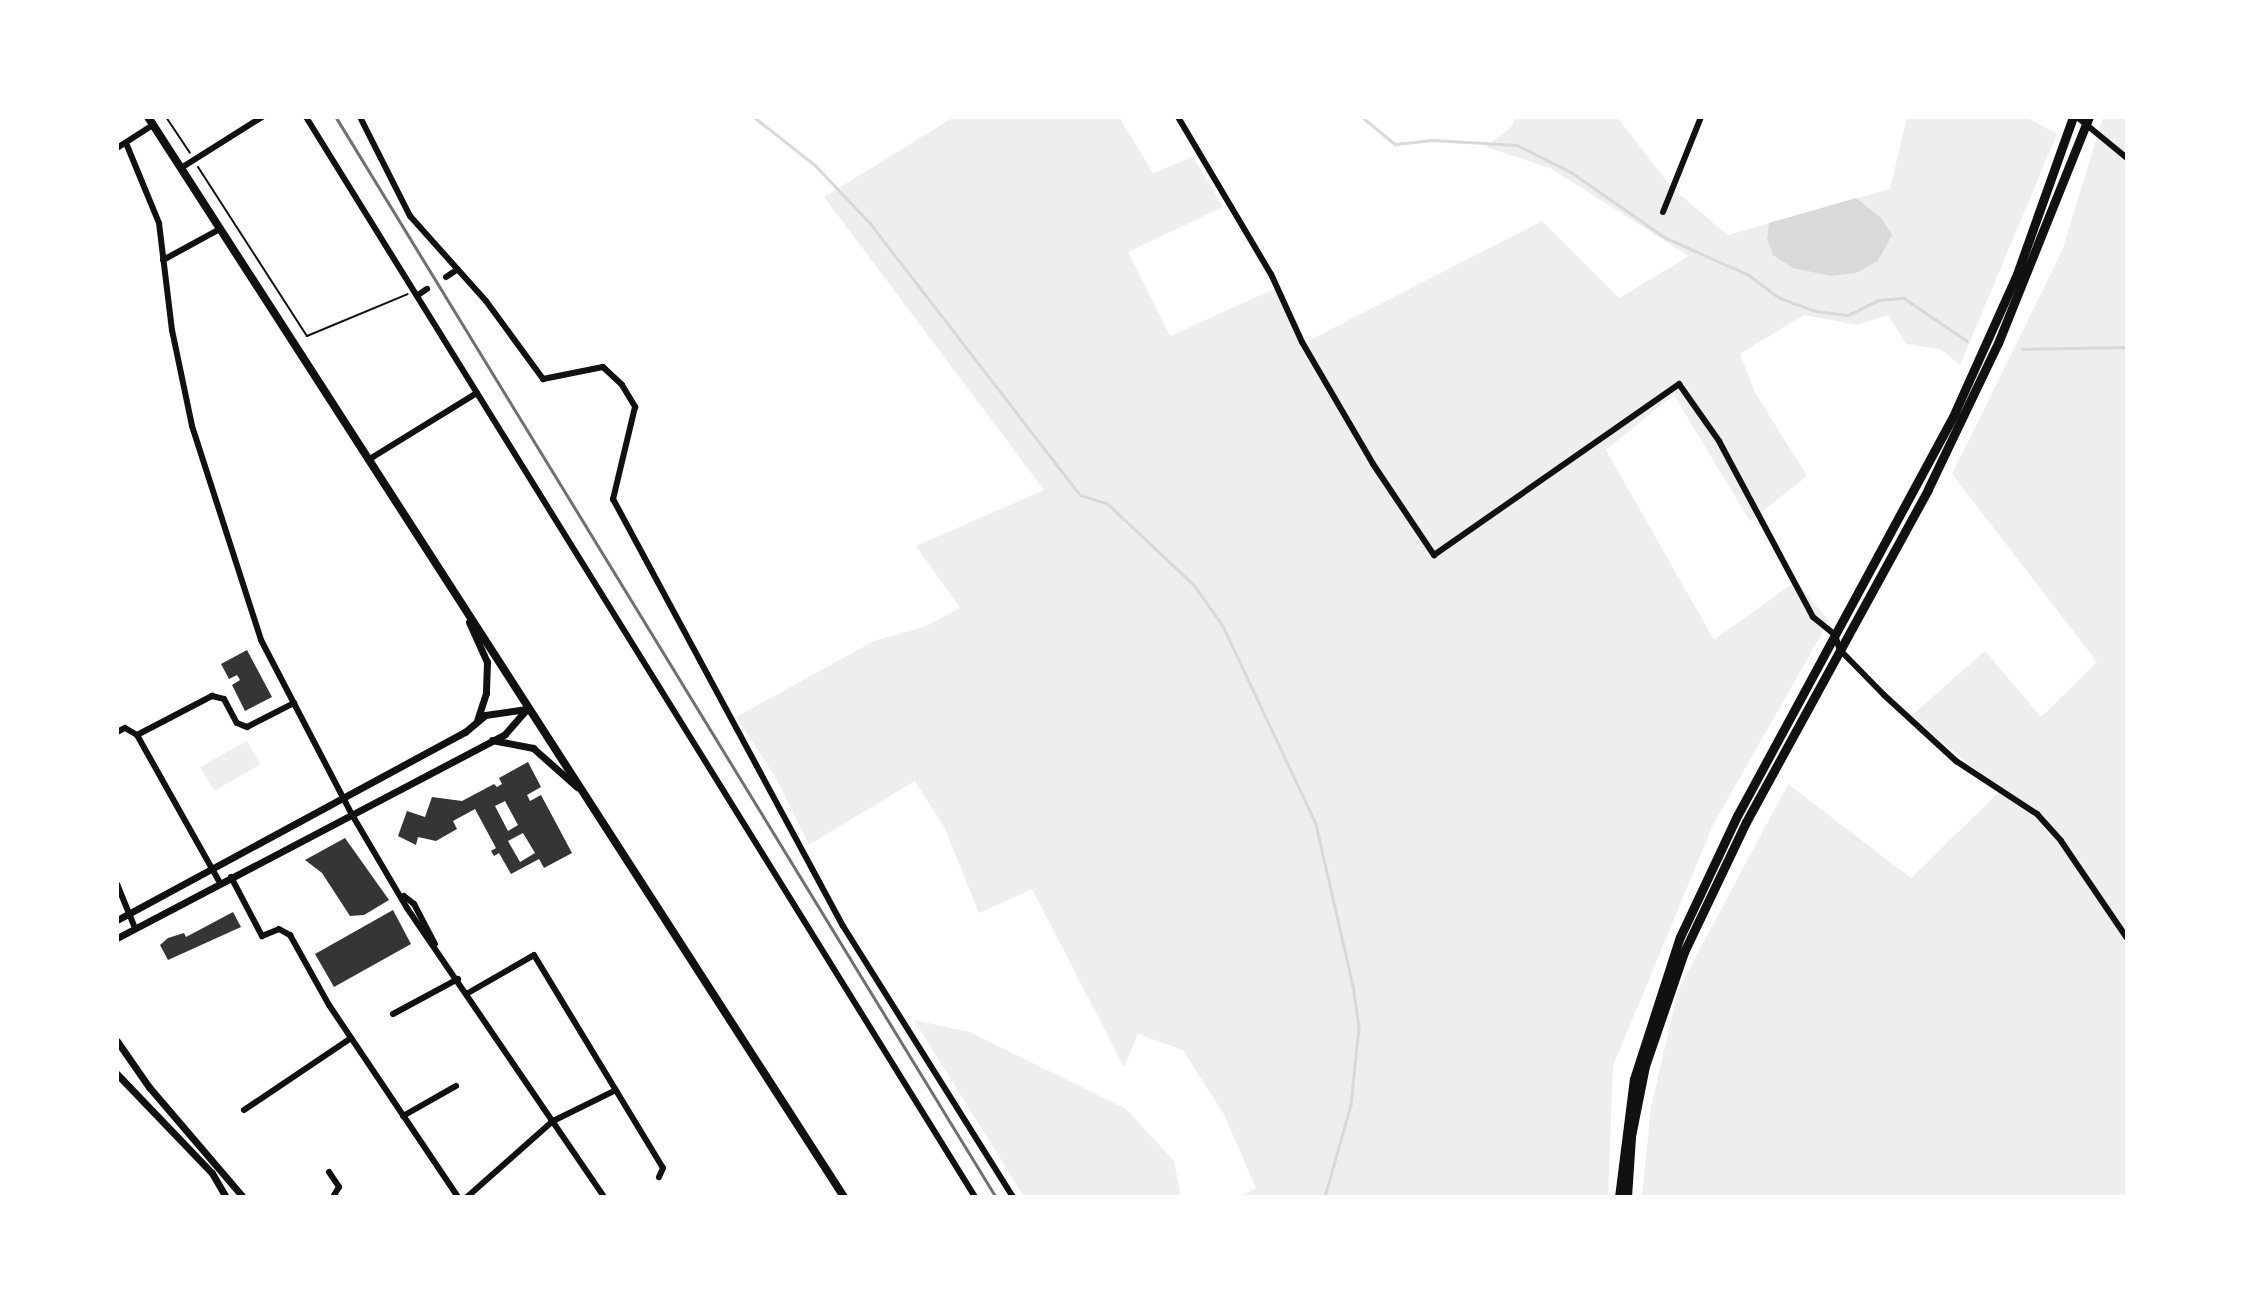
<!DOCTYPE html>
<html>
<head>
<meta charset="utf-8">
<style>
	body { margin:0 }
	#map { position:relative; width:2244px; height:1314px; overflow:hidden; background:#fff; font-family:Cabin,sans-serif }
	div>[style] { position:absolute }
	.green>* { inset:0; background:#eee }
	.water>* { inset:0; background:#d9d9d9 }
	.stream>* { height:2.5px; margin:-1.25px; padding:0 1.25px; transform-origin:1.25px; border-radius:1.25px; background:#d9d9d9 }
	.building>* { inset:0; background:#353535 }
	.path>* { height:2px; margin:-1px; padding:0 1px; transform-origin:1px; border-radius:1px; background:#111 }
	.minor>* { height:6px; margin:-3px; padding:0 3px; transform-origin:3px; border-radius:3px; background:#111 }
	.tertiary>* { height:7px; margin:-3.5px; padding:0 3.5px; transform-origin:3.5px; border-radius:3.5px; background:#111 }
	.secondary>* { height:8px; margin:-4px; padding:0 4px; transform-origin:4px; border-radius:4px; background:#111 }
	.primary>* { height:9px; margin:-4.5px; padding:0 4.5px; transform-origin:4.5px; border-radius:4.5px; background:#111 }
	.rail>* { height:2.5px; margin:-1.25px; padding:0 1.25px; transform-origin:1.25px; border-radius:1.25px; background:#707070 }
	span { translate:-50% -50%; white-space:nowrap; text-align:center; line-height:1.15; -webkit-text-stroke:5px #fff; paint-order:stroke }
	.frame { position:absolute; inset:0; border:119px solid #fff; pointer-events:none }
</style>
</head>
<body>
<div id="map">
	<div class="green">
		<i style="clip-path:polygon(954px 117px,1119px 117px,1153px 173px,1193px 157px,1223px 207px,1128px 252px,1170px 336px,1274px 289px,1306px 342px,1542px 221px,1619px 298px,1689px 256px,1550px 168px,1486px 147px,1512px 126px,1515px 117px,1617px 117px,1672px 188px,1728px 235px,1890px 189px,1907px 117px,2026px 117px,2057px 134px,1960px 365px,1940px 349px,1906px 344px,1888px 315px,1858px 325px,1804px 315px,1740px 354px,1755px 392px,1807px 476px,1750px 521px,1674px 395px,1606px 450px,1714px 640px,1796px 581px,1829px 621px,1713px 825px,1613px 1066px,1608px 1197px,1239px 1197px,1256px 1188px,1224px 1115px,1183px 1050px,1138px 1034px,1124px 1067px,1032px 889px,979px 913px,945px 829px,915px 781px,809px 845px,776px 778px,736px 717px,874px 641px,926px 626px,960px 608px,916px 546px,1044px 490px,824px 197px)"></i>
		<i style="clip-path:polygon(2103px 117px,2127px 117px,2127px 1197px,1642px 1197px,1651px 1107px,1678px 990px,1788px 784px,1911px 878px,2001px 790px,1911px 716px,1985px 651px,2041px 717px,2097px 662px,1952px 474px,2062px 251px)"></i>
		<i style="clip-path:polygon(247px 741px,261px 764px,214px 791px,200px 767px)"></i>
		<i style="clip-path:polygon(914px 1020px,970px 1032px,1126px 1109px,1174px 1161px,1181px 1197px,1024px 1197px)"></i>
	</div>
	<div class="water">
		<i style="clip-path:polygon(1856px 198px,1882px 219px,1892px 235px,1878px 261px,1856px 273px,1831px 276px,1793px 268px,1773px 255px,1767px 240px,1769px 223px)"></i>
	</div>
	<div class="stream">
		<i style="left:754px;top:117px;width:78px;rotate:38.2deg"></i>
		<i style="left:815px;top:165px;width:80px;rotate:46.5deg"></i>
		<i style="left:870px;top:223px;width:344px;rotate:52.3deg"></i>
		<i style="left:1080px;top:495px;width:28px;rotate:17deg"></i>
		<i style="left:1107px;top:503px;width:120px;rotate:43.3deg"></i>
		<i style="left:1194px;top:585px;width:50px;rotate:54.7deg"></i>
		<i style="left:1223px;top:626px;width:219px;rotate:64.8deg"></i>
		<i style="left:1316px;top:824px;width:165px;rotate:77.1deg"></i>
		<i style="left:1353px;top:985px;width:42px;rotate:81.9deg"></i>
		<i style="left:1359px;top:1027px;width:78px;rotate:95.9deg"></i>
		<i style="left:1351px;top:1105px;width:96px;rotate:105.8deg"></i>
		<i style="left:1362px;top:117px;width:43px;rotate:39.3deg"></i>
		<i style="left:1395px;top:144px;width:38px;rotate:-6deg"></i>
		<i style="left:1433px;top:140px;width:84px;rotate:3.4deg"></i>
		<i style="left:1517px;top:145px;width:60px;rotate:26.6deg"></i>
		<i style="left:1571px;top:172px;width:116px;rotate:34.8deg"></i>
		<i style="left:1666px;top:238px;width:91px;rotate:24deg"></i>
		<i style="left:1749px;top:275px;width:39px;rotate:37deg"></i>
		<i style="left:1780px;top:298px;width:38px;rotate:20deg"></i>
		<i style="left:1816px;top:311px;width:32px;rotate:7deg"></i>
		<i style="left:1848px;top:315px;width:34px;rotate:-26deg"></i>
		<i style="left:1879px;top:300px;width:25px;rotate:-5deg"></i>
		<i style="left:1904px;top:298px;width:76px;rotate:34.3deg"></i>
		<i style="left:2022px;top:349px;width:105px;rotate:-1.1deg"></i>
	</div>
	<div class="building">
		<i style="clip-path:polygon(247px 650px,272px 697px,245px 711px,232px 685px,240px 680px,237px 675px,229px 679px,221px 664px)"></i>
		<i style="clip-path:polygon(evenodd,528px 762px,541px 787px,527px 795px,530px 801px,541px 795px,572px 853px,544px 868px,539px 859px,511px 874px,499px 853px,494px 856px,491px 851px,496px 848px,475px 809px,453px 821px,457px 829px,436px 841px,418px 837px,416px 845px,398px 836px,407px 811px,425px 817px,432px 797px,462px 801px,494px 784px,497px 787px,502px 784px,499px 778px,528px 762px,505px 801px,518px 825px,508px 831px,495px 806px,505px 801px,528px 762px,523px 833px,535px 853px,520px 862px,508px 841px,523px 833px)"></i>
		<i style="clip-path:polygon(345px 838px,389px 900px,364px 915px,350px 916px,322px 873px,305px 860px)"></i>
		<i style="clip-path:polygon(393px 910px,411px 944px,334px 987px,315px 954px)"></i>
		<i style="clip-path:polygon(233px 912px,241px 927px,168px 960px,160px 945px,168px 938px,184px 933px,186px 937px)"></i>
	</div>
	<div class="path">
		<i style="left:166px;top:117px;width:43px;rotate:56.3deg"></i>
		<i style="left:198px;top:167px;width:201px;rotate:57.2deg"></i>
		<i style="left:307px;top:336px;width:109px;rotate:-22.6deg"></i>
	</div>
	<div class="minor">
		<i style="left:306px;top:117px;width:1270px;rotate:58.22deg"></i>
		<i style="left:360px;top:117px;width:111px;rotate:63.2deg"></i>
		<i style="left:410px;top:216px;width:114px;rotate:48.2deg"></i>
		<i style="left:486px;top:301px;width:97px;rotate:53.8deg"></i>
		<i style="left:543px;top:379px;width:61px;rotate:-11.3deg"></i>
		<i style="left:603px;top:367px;width:26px;rotate:43deg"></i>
		<i style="left:622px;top:385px;width:26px;rotate:59deg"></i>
		<i style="left:635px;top:407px;width:95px;rotate:103.4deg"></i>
		<i style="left:613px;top:499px;width:485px;rotate:61.7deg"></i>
		<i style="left:843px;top:926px;width:320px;rotate:57.9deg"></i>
		<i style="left:1178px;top:117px;width:182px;rotate:59.4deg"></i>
		<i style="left:1271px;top:274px;width:75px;rotate:65.5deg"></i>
		<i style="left:1302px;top:342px;width:141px;rotate:59.8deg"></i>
		<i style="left:1373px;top:464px;width:110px;rotate:56.2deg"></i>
		<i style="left:1434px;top:555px;width:299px;rotate:-34.9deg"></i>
		<i style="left:1679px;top:384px;width:70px;rotate:54.9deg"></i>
		<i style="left:1719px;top:441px;width:200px;rotate:61.9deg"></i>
		<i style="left:1813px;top:617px;width:28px;rotate:39deg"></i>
		<i style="left:1835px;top:635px;width:16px;rotate:72deg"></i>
		<i style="left:1840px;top:650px;width:63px;rotate:45.6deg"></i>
		<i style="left:1884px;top:695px;width:98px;rotate:42.5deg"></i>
		<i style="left:1956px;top:761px;width:97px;rotate:33.2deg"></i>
		<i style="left:2037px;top:814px;width:36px;rotate:48deg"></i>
		<i style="left:2061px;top:841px;width:117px;rotate:55.8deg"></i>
		<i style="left:2077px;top:117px;width:65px;rotate:39.4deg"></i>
		<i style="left:126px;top:143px;width:87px;rotate:67.6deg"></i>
		<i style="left:159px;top:223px;width:108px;rotate:83.1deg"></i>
		<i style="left:172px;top:330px;width:98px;rotate:78.2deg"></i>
		<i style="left:192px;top:426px;width:225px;rotate:72.1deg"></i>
		<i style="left:261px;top:640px;width:195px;rotate:62.5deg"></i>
		<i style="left:351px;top:813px;width:110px;rotate:59.5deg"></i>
		<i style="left:407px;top:908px;width:350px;rotate:55.7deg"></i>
		<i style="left:117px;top:148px;width:43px;rotate:-32.6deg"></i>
		<i style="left:181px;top:168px;width:96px;rotate:-32.2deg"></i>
		<i style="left:1663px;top:212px;width:102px;rotate:-68.2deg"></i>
		<i style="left:163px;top:260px;width:65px;rotate:-28.5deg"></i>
		<i style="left:446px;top:277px;width:14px;rotate:-34deg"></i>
		<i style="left:418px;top:295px;width:11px;rotate:-34deg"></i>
		<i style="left:368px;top:460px;width:128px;rotate:-31.6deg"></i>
		<i style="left:117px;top:732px;width:9px;rotate:-27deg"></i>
		<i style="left:125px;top:728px;width:14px;rotate:30deg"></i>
		<i style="left:137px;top:735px;width:170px;rotate:60.7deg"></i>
		<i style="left:137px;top:735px;width:85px;rotate:-27.5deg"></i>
		<i style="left:212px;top:696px;width:12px;rotate:14deg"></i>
		<i style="left:224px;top:699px;width:27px;rotate:62deg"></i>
		<i style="left:237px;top:723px;width:11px;rotate:22deg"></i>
		<i style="left:247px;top:727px;width:53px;rotate:-27.1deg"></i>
		<i style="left:231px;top:877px;width:67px;rotate:62.3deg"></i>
		<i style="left:262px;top:936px;width:18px;rotate:-22deg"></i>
		<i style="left:279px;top:929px;width:13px;rotate:29deg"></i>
		<i style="left:290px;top:935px;width:80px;rotate:60.9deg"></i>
		<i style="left:329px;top:1005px;width:231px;rotate:56.1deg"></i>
		<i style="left:117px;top:884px;width:48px;rotate:67.8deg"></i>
		<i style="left:404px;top:896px;width:13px;rotate:39deg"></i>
		<i style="left:414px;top:904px;width:45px;rotate:62.3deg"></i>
		<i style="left:468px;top:993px;width:76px;rotate:-29.9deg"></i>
		<i style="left:534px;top:955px;width:249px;rotate:58.8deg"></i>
		<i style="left:663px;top:1168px;width:10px;rotate:114deg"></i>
		<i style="left:393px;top:1014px;width:74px;rotate:-28.3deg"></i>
		<i style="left:244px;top:1110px;width:129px;rotate:-33.9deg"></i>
		<i style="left:403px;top:1116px;width:61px;rotate:-29.5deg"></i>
		<i style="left:329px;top:1172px;width:18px;rotate:56deg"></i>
		<i style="left:339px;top:1187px;width:12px;rotate:121deg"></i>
		<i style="left:467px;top:1197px;width:115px;rotate:-41.5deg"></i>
		<i style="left:553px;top:1121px;width:70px;rotate:-26.2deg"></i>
	</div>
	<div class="tertiary">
		<i style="left:469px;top:622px;width:44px;rotate:65.8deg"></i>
		<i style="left:487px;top:662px;width:31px;rotate:92deg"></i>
		<i style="left:486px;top:693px;width:28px;rotate:108deg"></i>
		<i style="left:492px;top:740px;width:42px;rotate:11deg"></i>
		<i style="left:533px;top:748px;width:59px;rotate:41.6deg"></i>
		<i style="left:117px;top:920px;width:396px;rotate:-28.4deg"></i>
		<i style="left:465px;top:732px;width:26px;rotate:-40deg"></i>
		<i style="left:485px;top:715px;width:42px;rotate:-8.1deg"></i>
		<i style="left:117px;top:938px;width:438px;rotate:-27.7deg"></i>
		<i style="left:505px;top:734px;width:33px;rotate:-49deg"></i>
		<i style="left:117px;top:1041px;width:56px;rotate:55.2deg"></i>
		<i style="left:149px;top:1087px;width:145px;rotate:49.5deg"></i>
		<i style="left:117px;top:1074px;width:137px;rotate:46.2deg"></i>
		<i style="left:212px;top:1173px;width:28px;rotate:60deg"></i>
	</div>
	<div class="secondary">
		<i style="left:148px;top:117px;width:1285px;rotate:57.2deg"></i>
	</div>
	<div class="primary">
		<i style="left:1619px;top:1197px;width:119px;rotate:-82.8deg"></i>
		<i style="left:1634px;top:1079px;width:149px;rotate:-72.1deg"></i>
		<i style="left:1680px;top:937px;width:134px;rotate:-64.8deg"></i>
		<i style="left:1737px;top:816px;width:459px;rotate:-61.6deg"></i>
		<i style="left:1955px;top:412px;width:151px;rotate:-65.8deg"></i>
		<i style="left:2017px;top:274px;width:167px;rotate:-70.4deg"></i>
		<i style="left:1627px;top:1197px;width:61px;rotate:-86.2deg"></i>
		<i style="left:1631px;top:1136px;width:71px;rotate:-78.7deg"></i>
		<i style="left:1645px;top:1066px;width:120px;rotate:-71.1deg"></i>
		<i style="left:1684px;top:952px;width:144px;rotate:-64.5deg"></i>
		<i style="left:1746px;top:822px;width:379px;rotate:-61.3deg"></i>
		<i style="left:1928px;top:489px;width:162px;rotate:-64.4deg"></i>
		<i style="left:1998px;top:343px;width:244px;rotate:-68.1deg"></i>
	</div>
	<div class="rail">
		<i style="left:336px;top:117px;width:1266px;rotate:58.57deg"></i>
	</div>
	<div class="frame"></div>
</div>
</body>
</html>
